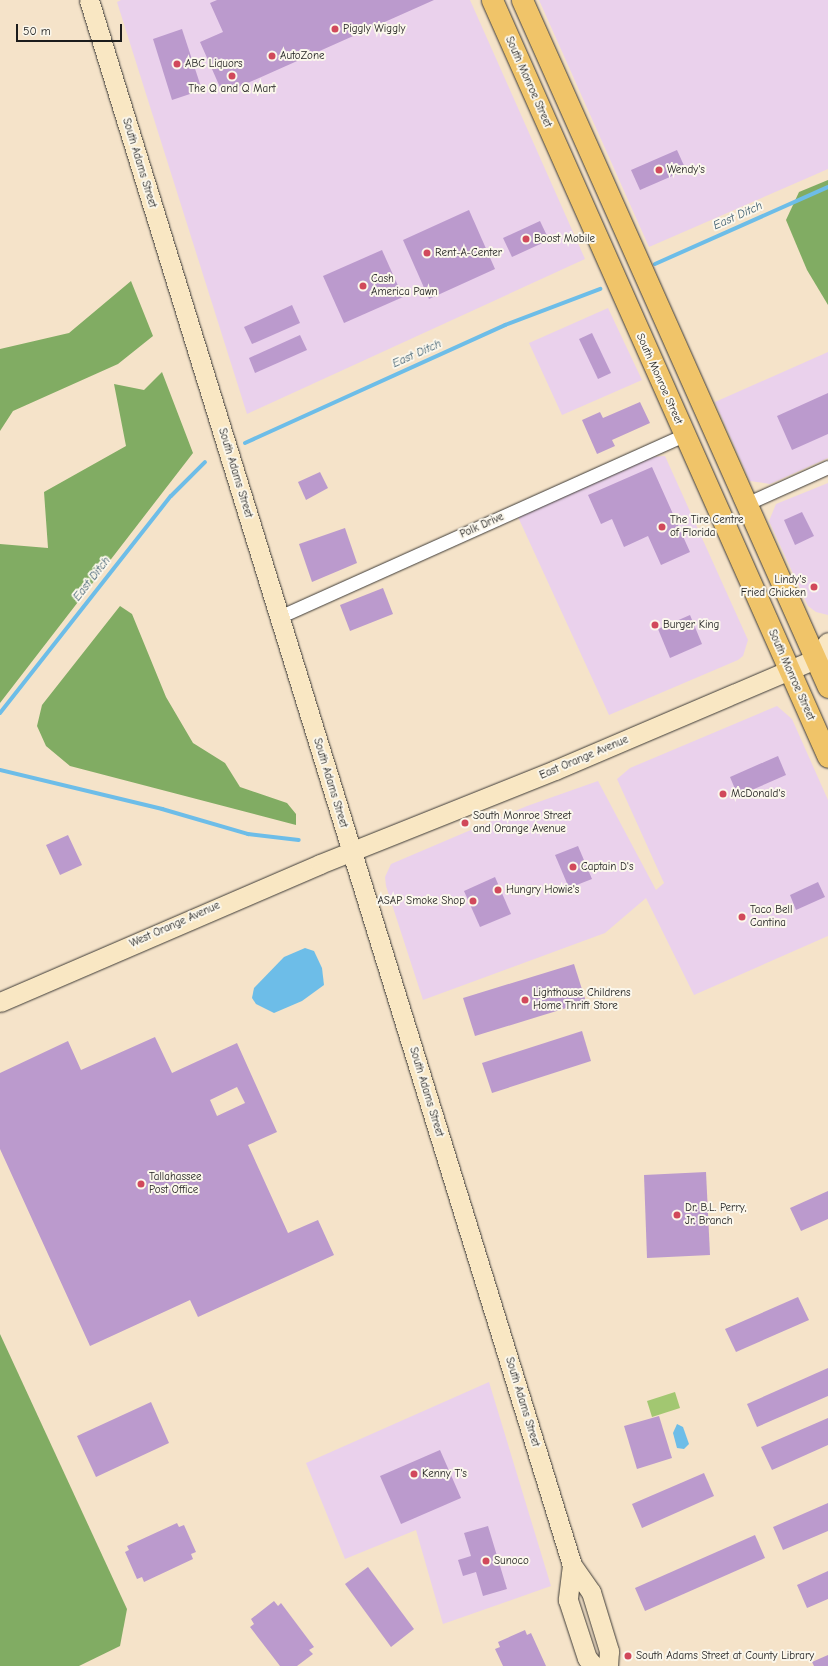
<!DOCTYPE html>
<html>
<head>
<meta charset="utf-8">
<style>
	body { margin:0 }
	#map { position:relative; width:828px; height:1666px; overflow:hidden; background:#f5e3c9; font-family:"Comic Neue",sans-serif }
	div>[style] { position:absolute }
	.built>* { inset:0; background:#ead1ec }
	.green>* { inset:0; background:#a2c771 }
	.forest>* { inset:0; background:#81ac63 }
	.water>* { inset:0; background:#6dbde8 }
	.stream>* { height:4px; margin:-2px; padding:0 2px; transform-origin:2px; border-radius:2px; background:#6dbde8 }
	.building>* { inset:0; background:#bb9acd }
	.roads { filter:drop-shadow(0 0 1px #3d3a36) drop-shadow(0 0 1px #3d3a36) }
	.street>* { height:13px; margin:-6.5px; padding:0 6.5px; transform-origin:6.5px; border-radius:6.5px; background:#fff }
	.secondary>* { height:19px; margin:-9.5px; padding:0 9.5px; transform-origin:9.5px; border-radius:9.5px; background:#f9e7c3 }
	.primary>* { height:21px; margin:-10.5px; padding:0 10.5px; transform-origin:10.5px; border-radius:10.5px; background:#f0c469 }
	.dots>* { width:11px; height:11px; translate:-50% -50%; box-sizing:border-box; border:2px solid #fbf7ec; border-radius:50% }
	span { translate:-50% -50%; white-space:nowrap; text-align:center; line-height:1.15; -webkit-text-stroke:4px #fbf7ec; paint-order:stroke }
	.poi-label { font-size:11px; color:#1c1c1c }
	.left { translate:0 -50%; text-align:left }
	.right { translate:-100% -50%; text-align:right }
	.street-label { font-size:11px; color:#1c1c1c }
	.water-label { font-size:12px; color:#3c5c6e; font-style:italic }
	.scale { position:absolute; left:16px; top:24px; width:106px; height:18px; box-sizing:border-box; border:2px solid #1c1c1c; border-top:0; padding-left:5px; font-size:12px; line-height:14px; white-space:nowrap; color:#1c1c1c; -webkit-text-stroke:3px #fbf7ec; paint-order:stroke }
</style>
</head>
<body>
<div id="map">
	<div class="built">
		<i style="clip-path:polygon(121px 0,470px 0,585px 259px,247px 414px,117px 2px)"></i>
		<i style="clip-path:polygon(539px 0,828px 0,828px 169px,649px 247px)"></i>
		<i style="clip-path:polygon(608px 308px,642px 380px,562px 415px,529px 343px)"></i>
		<i style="clip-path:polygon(828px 352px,828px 458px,770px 484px,750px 481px,715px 402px)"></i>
		<i style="clip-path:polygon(665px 456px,748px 640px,743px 656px,738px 660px,609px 715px,518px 517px,648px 457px)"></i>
		<i style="clip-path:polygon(828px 483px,828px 615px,816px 612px,808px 606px,769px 521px,776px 504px)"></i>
		<i style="clip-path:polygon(777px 706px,792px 719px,828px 800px,828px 936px,694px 995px,646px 898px,605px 933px,423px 1000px,386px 886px,385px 877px,391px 864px,527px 806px,598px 781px,656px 890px,664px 883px,617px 779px,630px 768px)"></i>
		<i style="clip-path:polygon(489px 1382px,551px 1586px,443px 1624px,416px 1530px,345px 1559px,306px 1463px)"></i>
	</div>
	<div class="green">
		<i style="clip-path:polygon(675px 1392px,680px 1408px,652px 1417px,647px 1401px)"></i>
	</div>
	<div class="forest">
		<i style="clip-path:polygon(828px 180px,828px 305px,807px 270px,786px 220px,799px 192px)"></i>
		<i style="clip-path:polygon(131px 281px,153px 336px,118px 364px,13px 411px,0 431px,0 349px,69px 333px)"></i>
		<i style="clip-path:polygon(162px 372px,193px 453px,0 703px,0 544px,48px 548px,44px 492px,126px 446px,114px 384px,144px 390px)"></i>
		<i style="clip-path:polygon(120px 606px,132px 614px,166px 697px,193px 743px,225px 763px,240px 787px,287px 803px,296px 814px,296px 825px,70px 766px,46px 746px,37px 726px,42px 705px)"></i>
		<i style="clip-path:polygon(0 1334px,127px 1609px,120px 1646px,79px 1666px,0 1666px)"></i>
	</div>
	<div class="water">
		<i style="clip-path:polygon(305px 948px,314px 951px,322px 968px,324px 985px,302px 1001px,274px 1013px,256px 1004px,252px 998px,254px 988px,284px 957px)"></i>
		<i style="clip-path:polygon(677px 1424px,683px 1427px,689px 1444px,684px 1449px,677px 1448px,673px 1433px)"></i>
	</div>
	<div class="stream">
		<i style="left:655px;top:264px;width:189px;rotate:-24deg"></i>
		<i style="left:245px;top:443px;width:286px;rotate:-24.4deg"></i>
		<i style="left:505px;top:325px;width:102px;rotate:-20.8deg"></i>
		<i style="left:0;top:713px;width:276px;rotate:-51.8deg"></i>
		<i style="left:171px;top:496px;width:48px;rotate:-45deg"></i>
		<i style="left:0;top:770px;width:167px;rotate:13.5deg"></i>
		<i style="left:162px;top:809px;width:90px;rotate:16.2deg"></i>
		<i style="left:248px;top:834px;width:51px;rotate:6.7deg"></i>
	</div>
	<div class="building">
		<i style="clip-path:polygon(217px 0,434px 0,223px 94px,200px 42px,223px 32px,210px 3px)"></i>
		<i style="clip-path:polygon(182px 29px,202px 90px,172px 100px,153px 39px)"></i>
		<i style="clip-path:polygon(677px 150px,686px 170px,640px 190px,631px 170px)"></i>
		<i style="clip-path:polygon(469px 210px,495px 269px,429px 299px,403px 240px)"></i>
		<i style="clip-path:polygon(540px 221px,549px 240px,512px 257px,503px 238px)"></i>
		<i style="clip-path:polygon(382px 250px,403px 297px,344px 323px,323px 276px)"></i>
		<i style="clip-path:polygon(292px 305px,300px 323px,252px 344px,244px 327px)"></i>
		<i style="clip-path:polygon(592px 333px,611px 373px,598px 379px,579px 339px)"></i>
		<i style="clip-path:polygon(300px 335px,307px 350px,255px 373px,249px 358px)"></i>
		<i style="clip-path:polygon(828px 393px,828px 434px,792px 450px,777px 416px)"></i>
		<i style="clip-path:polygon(640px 402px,650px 423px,612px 440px,615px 446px,597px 454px,582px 420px,600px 412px,603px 418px)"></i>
		<i style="clip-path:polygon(652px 467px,690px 552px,661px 565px,648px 536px,624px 547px,612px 519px,601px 524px,588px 495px)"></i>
		<i style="clip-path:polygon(320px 472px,328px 488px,306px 500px,298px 482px)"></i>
		<i style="clip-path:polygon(802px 512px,814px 536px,795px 545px,784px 520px)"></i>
		<i style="clip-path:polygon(345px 528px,357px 563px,312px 582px,299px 544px)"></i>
		<i style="clip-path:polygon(383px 588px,393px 614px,350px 631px,340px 605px)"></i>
		<i style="clip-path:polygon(690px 615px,702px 644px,670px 658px,658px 629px)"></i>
		<i style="clip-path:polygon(778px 756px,786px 775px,738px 796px,730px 777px)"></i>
		<i style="clip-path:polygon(68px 835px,82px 865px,60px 875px,46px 845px)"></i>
		<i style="clip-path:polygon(578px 846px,592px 879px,569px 888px,555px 855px)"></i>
		<i style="clip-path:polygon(495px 877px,511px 914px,480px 927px,464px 891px)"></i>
		<i style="clip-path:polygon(818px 882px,825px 897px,796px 910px,790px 895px)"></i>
		<i style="clip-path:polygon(574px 964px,586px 1002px,475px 1036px,463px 998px)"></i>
		<i style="clip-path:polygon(582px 1031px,591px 1061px,492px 1093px,482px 1063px)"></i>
		<i style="clip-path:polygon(evenodd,155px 1037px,172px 1073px,237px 1043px,277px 1132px,248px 1145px,288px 1233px,318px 1220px,334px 1255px,198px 1317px,190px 1300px,90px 1346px,0 1149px,0 1073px,68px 1041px,81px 1070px,155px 1037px,237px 1087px,245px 1103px,217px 1116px,210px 1100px,237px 1087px)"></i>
		<i style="clip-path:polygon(706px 1172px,710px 1255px,647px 1258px,644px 1175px)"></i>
		<i style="clip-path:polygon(828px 1191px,828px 1219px,801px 1231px,790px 1208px)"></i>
		<i style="clip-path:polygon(798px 1297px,809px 1320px,736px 1352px,725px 1329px)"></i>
		<i style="clip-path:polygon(828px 1368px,828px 1396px,757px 1427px,747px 1404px)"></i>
		<i style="clip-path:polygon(151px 1402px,169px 1443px,96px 1477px,77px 1436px)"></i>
		<i style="clip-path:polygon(659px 1416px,672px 1458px,637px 1469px,624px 1426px)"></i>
		<i style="clip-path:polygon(828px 1418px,828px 1445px,772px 1470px,761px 1447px)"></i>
		<i style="clip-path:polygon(440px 1450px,461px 1498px,401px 1524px,380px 1476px)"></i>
		<i style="clip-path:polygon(704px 1473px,714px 1496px,642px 1528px,632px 1504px)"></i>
		<i style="clip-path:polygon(828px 1503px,828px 1531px,783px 1550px,773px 1527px)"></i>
		<i style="clip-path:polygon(177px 1523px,179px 1527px,184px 1525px,196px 1552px,191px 1554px,193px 1559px,144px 1582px,142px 1577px,137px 1579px,125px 1552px,129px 1550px,127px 1546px)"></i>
		<i style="clip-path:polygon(488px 1526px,507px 1589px,483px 1596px,476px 1572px,463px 1576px,458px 1560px,471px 1556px,464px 1533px)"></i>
		<i style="clip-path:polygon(755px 1535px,765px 1558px,645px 1611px,635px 1588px)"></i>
		<i style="clip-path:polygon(368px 1567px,414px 1629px,391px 1647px,345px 1584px)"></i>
		<i style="clip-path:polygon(828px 1571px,828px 1599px,807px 1608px,797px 1585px)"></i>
		<i style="clip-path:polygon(274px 1601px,278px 1606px,281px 1603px,314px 1647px,309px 1650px,313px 1654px,297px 1666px,280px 1666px,250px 1627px,254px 1624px,251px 1619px)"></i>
		<i style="clip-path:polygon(525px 1630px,527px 1635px,531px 1633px,546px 1666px,503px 1666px,495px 1649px,500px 1647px,498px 1642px)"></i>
		<i style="clip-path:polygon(828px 1655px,828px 1666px,814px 1666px,812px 1662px)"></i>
	</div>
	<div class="roads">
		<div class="street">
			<i style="left:746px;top:504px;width:90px;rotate:-24.3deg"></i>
			<i style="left:279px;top:617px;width:444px;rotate:-24.2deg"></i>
		</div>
		<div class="secondary">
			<i style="left:89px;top:0;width:1638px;rotate:72.85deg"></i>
			<i style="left:572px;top:1565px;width:33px;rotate:55deg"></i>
			<i style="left:591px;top:1592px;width:62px;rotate:73deg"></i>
			<i style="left:609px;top:1651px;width:15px;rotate:94deg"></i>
			<i style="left:815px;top:659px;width:21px;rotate:-53deg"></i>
			<i style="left:0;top:1002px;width:348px;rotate:-23.3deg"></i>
			<i style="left:320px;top:864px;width:253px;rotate:-21.8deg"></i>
			<i style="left:555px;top:770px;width:283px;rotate:-23.1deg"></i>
			<i style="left:815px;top:659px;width:13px;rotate:-4deg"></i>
			<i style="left:572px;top:1565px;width:35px;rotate:97deg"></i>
			<i style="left:568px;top:1600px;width:61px;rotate:71.9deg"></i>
			<i style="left:587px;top:1658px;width:11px;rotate:49deg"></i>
		</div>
		<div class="primary">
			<i style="left:492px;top:0;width:828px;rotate:66.07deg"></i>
			<i style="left:522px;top:0;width:752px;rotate:65.99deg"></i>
		</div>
	</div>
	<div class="dots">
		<i style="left:335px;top:29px;background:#d1495b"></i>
		<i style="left:272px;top:56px;background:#d1495b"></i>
		<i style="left:177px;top:64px;background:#d1495b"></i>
		<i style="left:232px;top:76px;background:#d1495b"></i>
		<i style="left:659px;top:170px;background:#d1495b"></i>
		<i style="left:526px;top:239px;background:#d1495b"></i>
		<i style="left:427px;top:253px;background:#d1495b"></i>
		<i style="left:363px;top:286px;background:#d1495b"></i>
		<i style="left:662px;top:527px;background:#d1495b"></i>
		<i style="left:814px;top:587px;background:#d1495b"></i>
		<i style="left:655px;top:625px;background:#d1495b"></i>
		<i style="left:723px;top:794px;background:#d1495b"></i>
		<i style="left:465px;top:823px;background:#d1495b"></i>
		<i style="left:573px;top:867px;background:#d1495b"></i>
		<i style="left:498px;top:890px;background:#d1495b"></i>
		<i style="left:473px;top:901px;background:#d1495b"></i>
		<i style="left:742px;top:917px;background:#d1495b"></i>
		<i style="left:525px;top:1000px;background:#d1495b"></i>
		<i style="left:141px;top:1184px;background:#d1495b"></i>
		<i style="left:677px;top:1215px;background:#d1495b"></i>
		<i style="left:414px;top:1474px;background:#d1495b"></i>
		<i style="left:486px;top:1561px;background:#d1495b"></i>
		<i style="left:628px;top:1656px;background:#d1495b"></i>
	</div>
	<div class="poi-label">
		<span class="left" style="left:343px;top:29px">Piggly Wiggly</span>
		<span class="left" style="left:280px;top:56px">AutoZone</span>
		<span class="left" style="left:185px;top:64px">ABC Liquors</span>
		<span style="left:232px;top:89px">The Q and Q Mart</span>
		<span class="left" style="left:667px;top:170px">Wendy's</span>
		<span class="left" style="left:534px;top:239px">Boost Mobile</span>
		<span class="left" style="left:435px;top:253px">Rent-A-Center</span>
		<span class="left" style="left:371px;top:286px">Cash<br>America Pawn</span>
		<span class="left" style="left:670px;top:527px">The Tire Centre<br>of Florida</span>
		<span class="right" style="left:806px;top:587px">Lindy's<br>Fried Chicken</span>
		<span class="left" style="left:663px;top:625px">Burger King</span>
		<span class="left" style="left:731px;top:794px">McDonald's</span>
		<span class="left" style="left:473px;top:823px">South Monroe Street<br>and Orange Avenue</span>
		<span class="left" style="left:581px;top:867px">Captain D's</span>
		<span class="left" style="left:506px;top:890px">Hungry Howie's</span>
		<span class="right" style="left:465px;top:901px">ASAP Smoke Shop</span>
		<span class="left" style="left:750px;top:917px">Taco Bell<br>Cantina</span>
		<span class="left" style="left:533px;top:1000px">Lighthouse Childrens<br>Home Thrift Store</span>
		<span class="left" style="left:149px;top:1184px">Tallahassee<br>Post Office</span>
		<span class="left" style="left:685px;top:1215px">Dr. B.L. Perry,<br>Jr. Branch</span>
		<span class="left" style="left:422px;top:1474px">Kenny T's</span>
		<span class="left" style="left:494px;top:1561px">Sunoco</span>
		<span class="left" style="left:636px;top:1656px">South Adams Street at County Library</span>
	</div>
	<div class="street-label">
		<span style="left:528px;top:82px;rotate:66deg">South Monroe Street</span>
		<span style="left:139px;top:163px;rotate:73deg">South Adams Street</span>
		<span style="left:659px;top:379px;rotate:66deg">South Monroe Street</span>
		<span style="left:235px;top:473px;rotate:73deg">South Adams Street</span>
		<span style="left:482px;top:526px;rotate:-24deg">Polk Drive</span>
		<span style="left:791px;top:675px;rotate:66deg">South Monroe Street</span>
		<span style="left:584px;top:758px;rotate:-23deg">East Orange Avenue</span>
		<span style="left:330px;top:783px;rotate:73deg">South Adams Street</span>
		<span style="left:175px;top:925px;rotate:-24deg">West Orange Avenue</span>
		<span style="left:426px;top:1092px;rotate:73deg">South Adams Street</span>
		<span style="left:522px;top:1402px;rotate:73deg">South Adams Street</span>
	</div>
	<div class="water-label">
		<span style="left:738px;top:216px;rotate:-24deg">East Ditch</span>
		<span style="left:417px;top:354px;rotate:-24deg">East Ditch</span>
		<span style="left:92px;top:579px;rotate:-52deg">East Ditch</span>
	</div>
	<div class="scale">50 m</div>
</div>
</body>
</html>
